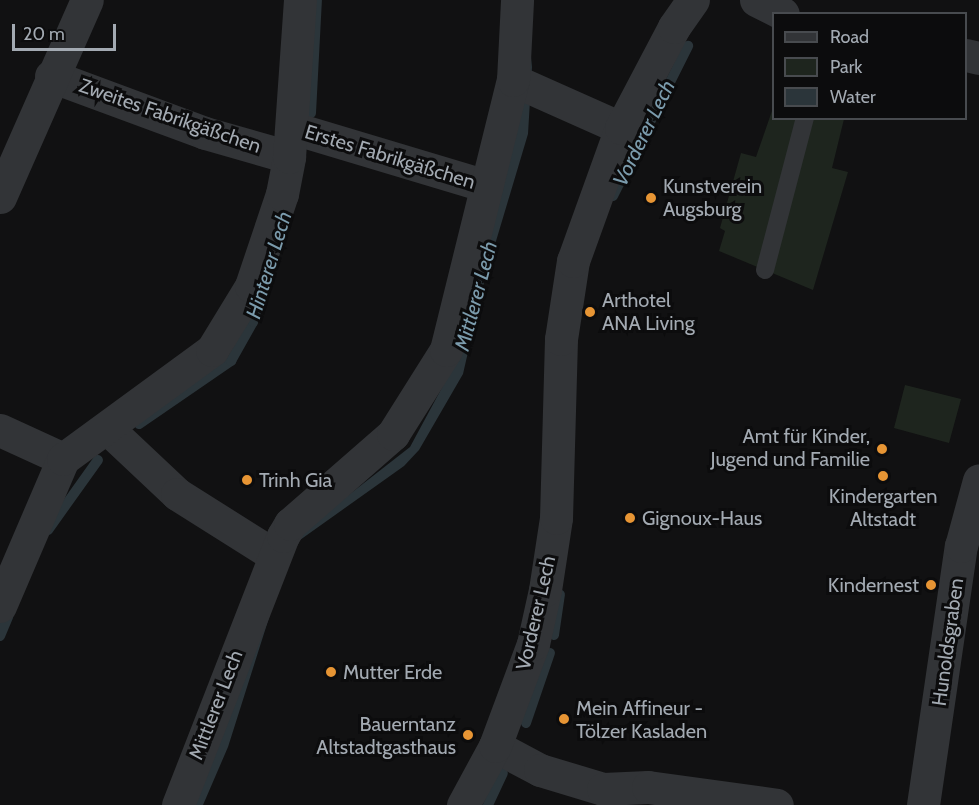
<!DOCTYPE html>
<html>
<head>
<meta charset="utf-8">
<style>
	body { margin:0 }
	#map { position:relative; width:979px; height:805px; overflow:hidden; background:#111112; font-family:Cabin,sans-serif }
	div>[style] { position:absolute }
	.green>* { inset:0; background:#1e251e }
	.water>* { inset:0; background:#2b353a }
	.stream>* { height:10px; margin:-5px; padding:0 5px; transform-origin:5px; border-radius:5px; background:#2b353a }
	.service>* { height:18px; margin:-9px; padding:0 9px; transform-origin:9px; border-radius:9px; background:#323437 }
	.minor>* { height:33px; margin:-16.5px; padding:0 16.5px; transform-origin:16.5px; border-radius:16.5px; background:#323437 }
	.dots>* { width:16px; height:16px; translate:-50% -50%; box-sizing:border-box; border:3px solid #0c0c0d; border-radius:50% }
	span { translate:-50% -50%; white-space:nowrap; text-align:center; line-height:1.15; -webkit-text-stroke:6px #0c0c0d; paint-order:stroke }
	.street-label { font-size:20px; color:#a3aab2 }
	.poi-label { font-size:20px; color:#a3aab2 }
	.left { translate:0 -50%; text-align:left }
	.right { translate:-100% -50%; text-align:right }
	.water-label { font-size:21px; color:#7b9bac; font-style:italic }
	.legend { position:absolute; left:772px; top:12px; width:195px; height:108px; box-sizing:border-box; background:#0c0c0d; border:2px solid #484b4f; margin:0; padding:8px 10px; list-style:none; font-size:18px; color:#a3aab2 }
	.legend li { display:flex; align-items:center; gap:12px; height:30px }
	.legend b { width:30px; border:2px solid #484b4f }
	.scale { position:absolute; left:12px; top:24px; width:104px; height:27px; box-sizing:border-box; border:3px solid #a3aab2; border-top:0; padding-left:8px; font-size:18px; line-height:21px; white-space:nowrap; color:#a3aab2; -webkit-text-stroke:4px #0c0c0d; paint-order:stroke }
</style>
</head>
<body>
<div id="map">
	<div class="green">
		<i style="clip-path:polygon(773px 108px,774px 118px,844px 119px,832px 168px,848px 172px,813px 290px,719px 251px,725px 231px,720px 228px,741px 153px,756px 157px)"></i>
		<i style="clip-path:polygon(905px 385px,961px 399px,949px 443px,894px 428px)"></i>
	</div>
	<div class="water">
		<i style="clip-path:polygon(528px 25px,532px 67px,528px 134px,485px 278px,463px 374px,419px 450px,404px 466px,300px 540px,287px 561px,228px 747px,203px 805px,195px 805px,291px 540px,410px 447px,452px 369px)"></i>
	</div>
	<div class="stream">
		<i style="left:311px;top:113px;width:113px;rotate:-87deg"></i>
		<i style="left:613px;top:196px;width:168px;rotate:-63.4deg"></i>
		<i style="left:139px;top:424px;width:112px;rotate:-34.4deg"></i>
		<i style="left:231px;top:361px;width:45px;rotate:-60.6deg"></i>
		<i style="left:253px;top:322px;width:28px;rotate:-73deg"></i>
		<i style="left:48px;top:530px;width:86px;rotate:-54.5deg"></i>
		<i style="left:554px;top:635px;width:41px;rotate:-81.7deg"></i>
		<i style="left:0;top:636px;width:21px;rotate:-67deg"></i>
		<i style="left:526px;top:723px;width:74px;rotate:-71.1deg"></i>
		<i style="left:488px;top:805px;width:35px;rotate:-65deg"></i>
	</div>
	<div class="service">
		<i style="left:765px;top:270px;width:157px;rotate:-75.3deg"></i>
	</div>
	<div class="minor">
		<i style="left:756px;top:0;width:30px;rotate:27deg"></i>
		<i style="left:966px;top:55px;width:13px;rotate:13deg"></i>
		<i style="left:51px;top:76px;width:164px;rotate:20.3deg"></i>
		<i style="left:205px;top:133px;width:87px;rotate:15.9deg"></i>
		<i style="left:513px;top:80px;width:118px;rotate:24deg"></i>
		<i style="left:293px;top:128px;width:202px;rotate:16.7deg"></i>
		<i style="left:0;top:197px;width:215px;rotate:-66.2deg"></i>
		<i style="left:107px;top:428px;width:96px;rotate:43.3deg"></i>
		<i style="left:177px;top:494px;width:115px;rotate:32.2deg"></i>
		<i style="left:0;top:430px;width:69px;rotate:24.7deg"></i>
		<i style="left:0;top:606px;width:160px;rotate:-66.8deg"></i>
		<i style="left:63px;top:459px;width:185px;rotate:-36.2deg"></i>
		<i style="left:212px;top:350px;width:75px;rotate:-58.6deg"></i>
		<i style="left:251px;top:286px;width:97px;rotate:-71.4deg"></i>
		<i style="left:282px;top:194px;width:38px;rotate:-79deg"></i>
		<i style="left:289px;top:157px;width:157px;rotate:-86deg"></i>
		<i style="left:495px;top:746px;width:51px;rotate:28.1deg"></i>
		<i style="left:540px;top:770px;width:66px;rotate:16.8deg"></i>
		<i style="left:603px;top:789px;width:45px;rotate:-2.5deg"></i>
		<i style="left:648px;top:787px;width:130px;rotate:7.9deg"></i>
		<i style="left:178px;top:805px;width:289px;rotate:-68.7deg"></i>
		<i style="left:283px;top:536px;width:14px;rotate:-60deg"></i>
		<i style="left:290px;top:524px;width:137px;rotate:-41.1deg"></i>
		<i style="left:393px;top:434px;width:99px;rotate:-57.8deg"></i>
		<i style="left:446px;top:350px;width:278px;rotate:-76.1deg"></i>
		<i style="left:513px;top:80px;width:80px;rotate:-87.1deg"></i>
		<i style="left:463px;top:805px;width:67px;rotate:-61.5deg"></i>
		<i style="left:495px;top:746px;width:109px;rotate:-69.6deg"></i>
		<i style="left:533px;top:644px;width:55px;rotate:-77.5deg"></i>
		<i style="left:545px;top:590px;width:73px;rotate:-81.3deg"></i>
		<i style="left:556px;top:518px;width:179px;rotate:-88.4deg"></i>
		<i style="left:561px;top:339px;width:79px;rotate:-81.3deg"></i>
		<i style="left:573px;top:261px;width:141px;rotate:-70.2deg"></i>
		<i style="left:621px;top:128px;width:114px;rotate:-62.3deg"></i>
		<i style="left:674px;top:27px;width:33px;rotate:-55deg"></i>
		<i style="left:923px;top:805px;width:262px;rotate:-81.7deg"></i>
		<i style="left:961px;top:546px;width:68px;rotate:-74.7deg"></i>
	</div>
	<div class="dots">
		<i style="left:651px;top:198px;background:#e79534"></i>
		<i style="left:590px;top:312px;background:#e79534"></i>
		<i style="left:882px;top:449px;background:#e79534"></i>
		<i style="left:883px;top:476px;background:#e79534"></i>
		<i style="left:247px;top:480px;background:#e79534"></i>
		<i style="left:630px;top:518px;background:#e79534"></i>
		<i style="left:931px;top:585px;background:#e79534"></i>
		<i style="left:331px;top:672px;background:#e79534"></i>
		<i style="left:564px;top:719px;background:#e79534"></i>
		<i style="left:468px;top:735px;background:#e79534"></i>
	</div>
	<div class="street-label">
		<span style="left:170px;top:116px;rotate:19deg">Zweites Fabrikgäßchen</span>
		<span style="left:390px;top:157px;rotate:17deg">Erstes Fabrikgäßchen</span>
		<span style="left:536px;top:613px;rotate:-77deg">Vorderer Lech</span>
		<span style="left:948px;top:642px;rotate:-82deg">Hunoldsgraben</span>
		<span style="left:216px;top:705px;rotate:-69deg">Mittlerer Lech</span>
	</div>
	<div class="poi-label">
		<span class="left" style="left:663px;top:198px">Kunstverein<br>Augsburg</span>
		<span class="left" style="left:602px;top:312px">Arthotel<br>ANA Living</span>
		<span class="right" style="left:870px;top:448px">Amt für Kinder,<br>Jugend und Familie</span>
		<span class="left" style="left:259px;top:480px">Trinh Gia</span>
		<span style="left:883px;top:508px">Kindergarten<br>Altstadt</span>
		<span class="left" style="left:642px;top:518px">Gignoux-Haus</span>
		<span class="right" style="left:919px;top:585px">Kindernest</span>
		<span class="left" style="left:343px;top:672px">Mutter Erde</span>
		<span class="left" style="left:576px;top:720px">Mein Affineur -<br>Tölzer Kasladen</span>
		<span class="right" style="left:456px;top:736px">Bauerntanz<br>Altstadtgasthaus</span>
	</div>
	<div class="water-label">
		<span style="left:644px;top:133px;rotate:-64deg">Vorderer Lech</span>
		<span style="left:269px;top:265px;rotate:-73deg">Hinterer Lech</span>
		<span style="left:476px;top:296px;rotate:-75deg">Mittlerer Lech</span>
	</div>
	<ul class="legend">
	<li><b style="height:8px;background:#323437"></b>Road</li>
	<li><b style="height:16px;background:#1e251e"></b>Park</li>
	<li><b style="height:16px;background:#2b353a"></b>Water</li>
	</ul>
	<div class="scale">20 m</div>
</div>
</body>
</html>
